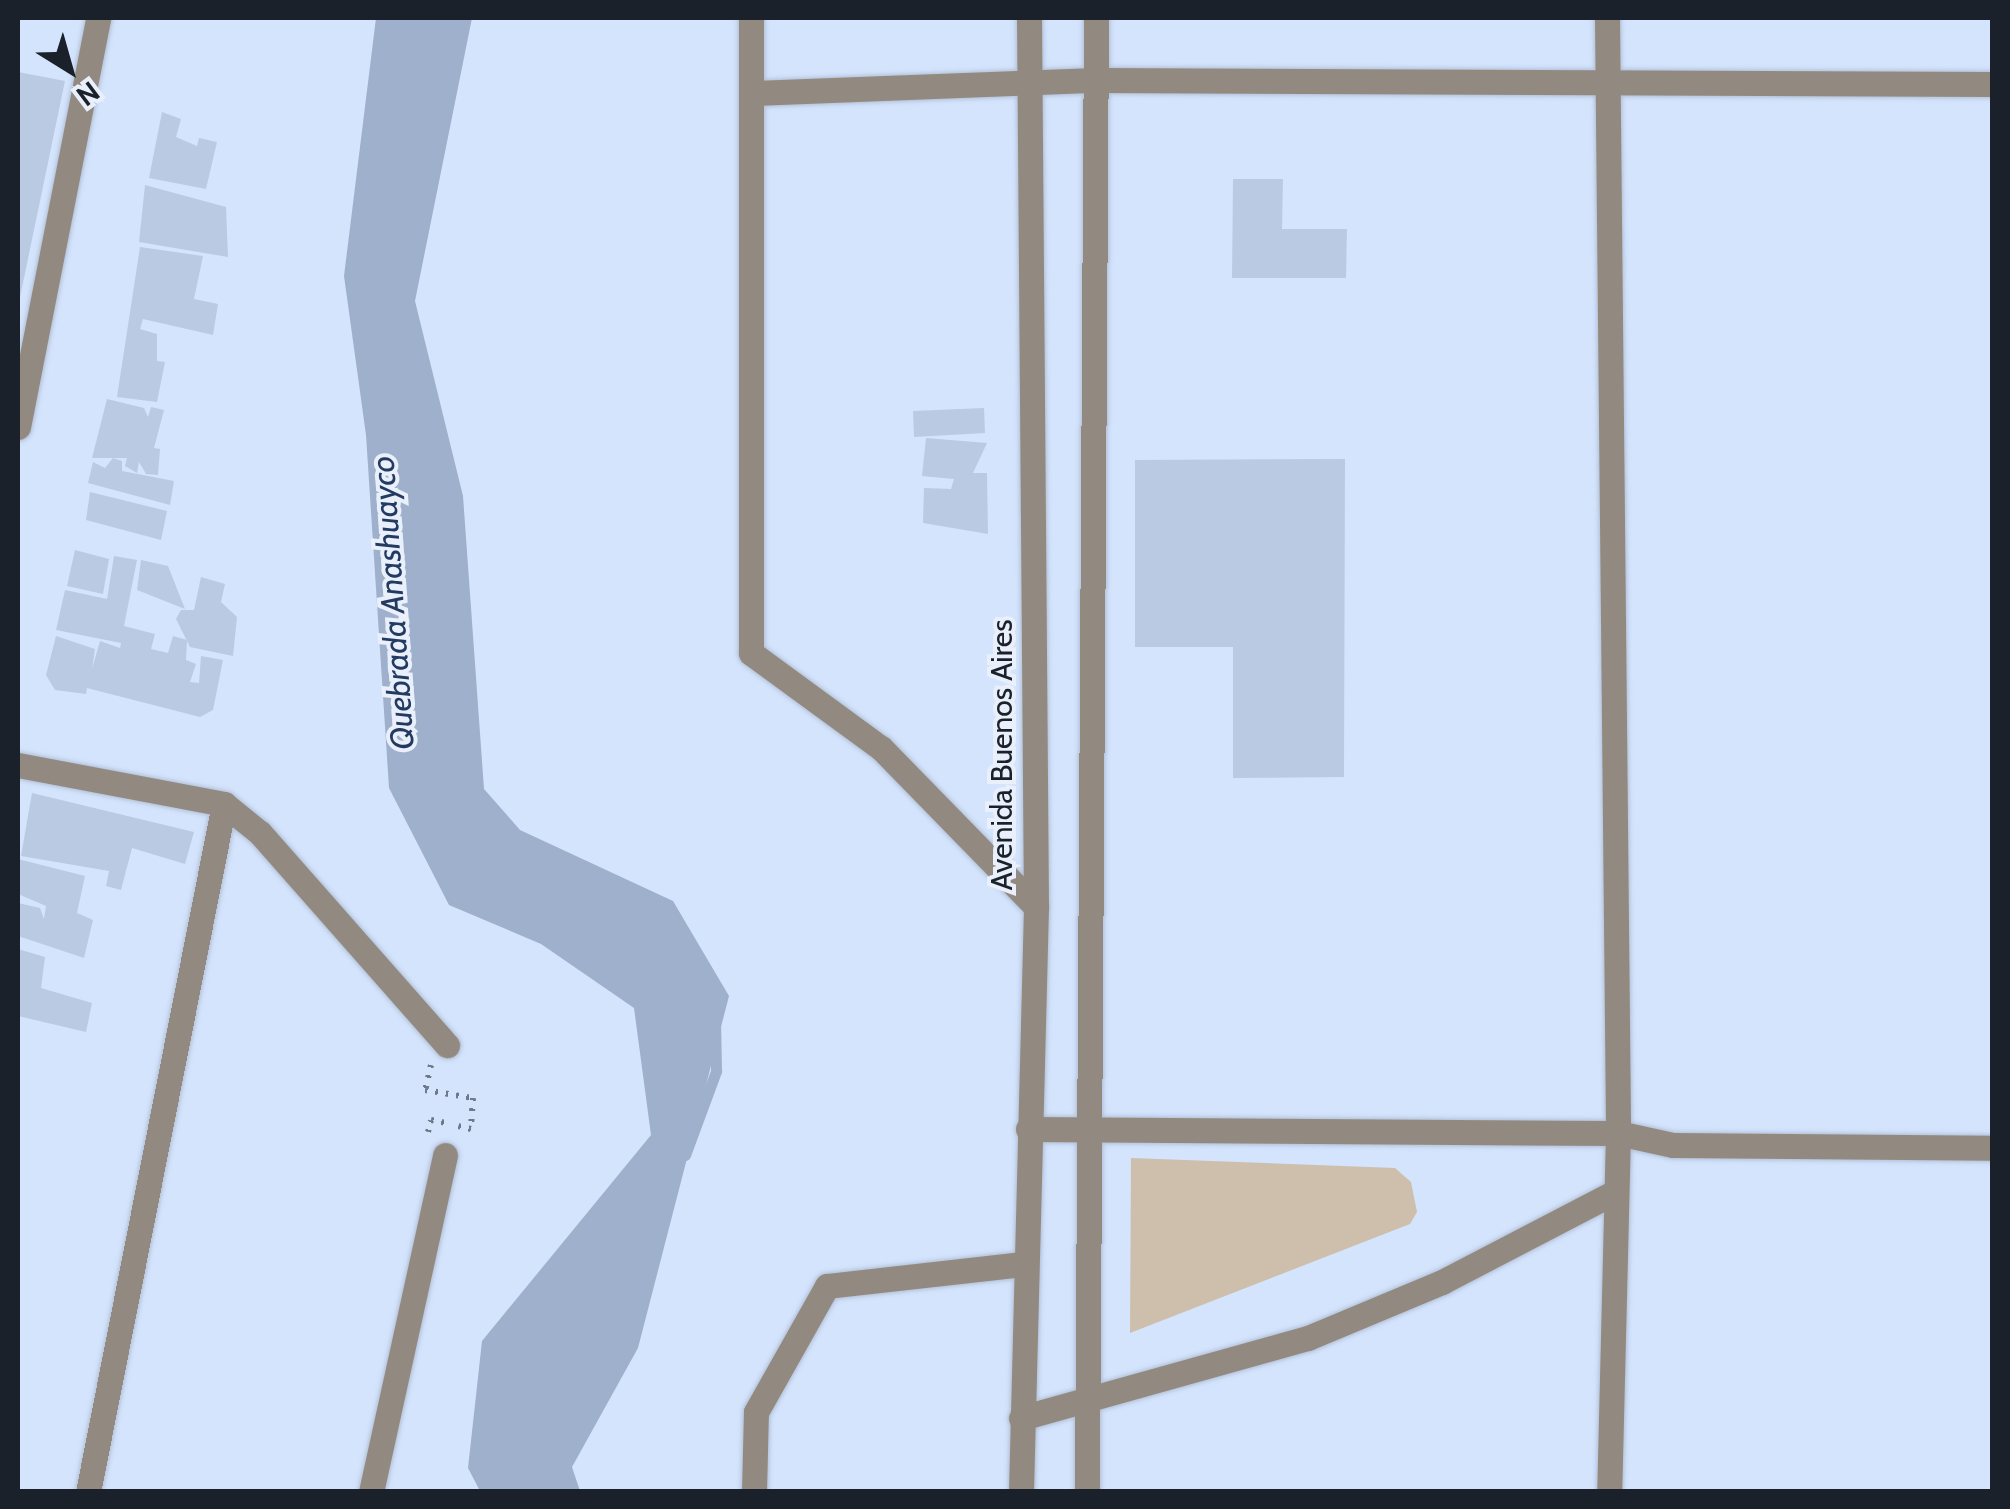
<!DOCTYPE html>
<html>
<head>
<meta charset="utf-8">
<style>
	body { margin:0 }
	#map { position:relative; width:2010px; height:1509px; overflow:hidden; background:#d4e4fd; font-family:Cabin,sans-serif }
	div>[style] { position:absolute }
	.green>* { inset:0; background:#cdbfac }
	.water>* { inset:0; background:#9fb0cc }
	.stream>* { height:11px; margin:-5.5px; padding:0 5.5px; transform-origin:5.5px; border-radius:5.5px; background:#9fb0cc }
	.building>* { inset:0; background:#bbcae3 }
	.path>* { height:6px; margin-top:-3px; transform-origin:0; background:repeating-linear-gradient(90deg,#6e7989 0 2.5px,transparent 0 10.5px) }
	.roads { filter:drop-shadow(0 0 2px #b3c1d7) drop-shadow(0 0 2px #b3c1d7) }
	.minor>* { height:25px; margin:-12.5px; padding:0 12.5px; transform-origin:12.5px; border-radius:12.5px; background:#928a80 }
	.tertiary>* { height:25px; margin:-12.5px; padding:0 12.5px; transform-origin:12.5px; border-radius:12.5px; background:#928a80 }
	span { translate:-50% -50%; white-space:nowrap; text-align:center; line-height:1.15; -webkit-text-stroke:8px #eaf0fb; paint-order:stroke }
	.street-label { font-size:30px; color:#1b212a }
	.water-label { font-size:32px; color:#233a61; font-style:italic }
	.frame { position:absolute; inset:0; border:20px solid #1b212a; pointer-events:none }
	.north { position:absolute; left:20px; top:20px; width:100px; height:100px; -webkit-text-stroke:8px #eaf0fb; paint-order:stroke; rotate:143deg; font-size:28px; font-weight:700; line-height:40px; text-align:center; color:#1b212a }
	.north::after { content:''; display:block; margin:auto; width:35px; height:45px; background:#1b212a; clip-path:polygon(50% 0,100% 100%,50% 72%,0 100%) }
</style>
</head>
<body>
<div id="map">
	<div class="green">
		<i style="clip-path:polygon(1131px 1158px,1395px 1168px,1411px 1182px,1417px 1212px,1410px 1224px,1130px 1333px)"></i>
	</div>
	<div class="water">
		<i style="clip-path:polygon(376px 18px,472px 18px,415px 301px,463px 496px,484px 789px,520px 830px,673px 901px,729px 996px,638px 1348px,572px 1467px,580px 1491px,480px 1491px,468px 1468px,482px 1341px,651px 1135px,634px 1008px,541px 944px,449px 905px,389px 788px,366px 435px,344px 276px)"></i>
	</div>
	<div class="stream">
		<i style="left:685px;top:1155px;width:90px;rotate:-69.7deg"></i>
		<i style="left:716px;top:1071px;width:54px;rotate:-91.1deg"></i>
	</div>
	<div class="building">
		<i style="clip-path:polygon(18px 72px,65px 81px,19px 302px,18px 302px)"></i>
		<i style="clip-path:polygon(162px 112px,181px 119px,176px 137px,197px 146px,199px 138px,217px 142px,206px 189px,149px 178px)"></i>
		<i style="clip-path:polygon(1233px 179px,1283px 179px,1282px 229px,1347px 229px,1346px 278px,1232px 278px)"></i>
		<i style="clip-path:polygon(145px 185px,226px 207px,228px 257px,139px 242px)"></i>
		<i style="clip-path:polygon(140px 247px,203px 256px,194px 299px,218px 304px,213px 335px,143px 319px,140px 329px,157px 334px,157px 361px,165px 362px,157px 402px,117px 397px)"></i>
		<i style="clip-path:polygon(107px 399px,144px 408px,148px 417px,151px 407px,164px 410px,154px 448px,160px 449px,158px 475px,146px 474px,139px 462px,137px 473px,125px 466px,127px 458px,92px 458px)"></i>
		<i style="clip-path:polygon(984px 408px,985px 433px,914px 437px,913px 411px)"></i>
		<i style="clip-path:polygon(926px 438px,987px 443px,973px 473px,987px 473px,988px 534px,923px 523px,924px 488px,951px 489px,954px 479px,922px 476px)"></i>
		<i style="clip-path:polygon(113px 458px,122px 461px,122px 471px,174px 481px,170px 505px,88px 483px,93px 462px,105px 468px)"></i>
		<i style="clip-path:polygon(1345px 459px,1344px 777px,1233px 778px,1233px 647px,1135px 647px,1135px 460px)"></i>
		<i style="clip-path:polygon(90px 492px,167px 511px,161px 540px,86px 520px)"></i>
		<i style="clip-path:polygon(75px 550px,109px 559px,103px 594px,67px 586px)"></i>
		<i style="clip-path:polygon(114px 556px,137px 560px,124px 626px,155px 634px,151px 649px,168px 653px,173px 636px,187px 640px,186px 660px,196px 664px,190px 682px,199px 683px,201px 656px,223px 660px,213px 710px,200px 717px,87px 688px,86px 694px,55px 690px,46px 675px,56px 636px,95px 649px,92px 669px,100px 641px,120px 648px,121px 643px,56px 630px,65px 590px,107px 599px)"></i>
		<i style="clip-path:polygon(141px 560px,168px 566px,185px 609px,137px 590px)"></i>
		<i style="clip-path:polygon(201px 577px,225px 584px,221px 602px,237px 617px,233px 656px,190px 647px,176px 619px,181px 610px,194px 610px)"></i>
		<i style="clip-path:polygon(32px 793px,194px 832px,185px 864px,132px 848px,121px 890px,106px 886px,109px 871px,21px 856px)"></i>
		<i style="clip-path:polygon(18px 859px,85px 876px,77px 913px,93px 920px,84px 958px,18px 936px,18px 903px,40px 908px,44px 919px,46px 906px,18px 894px)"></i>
		<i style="clip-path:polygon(18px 949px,45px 957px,41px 988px,92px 1003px,86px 1032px,18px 1016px)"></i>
	</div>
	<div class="path">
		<i style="left:431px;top:1065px;width:26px;rotate:103deg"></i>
		<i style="left:425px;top:1090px;width:49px;rotate:9.5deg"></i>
		<i style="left:473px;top:1098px;width:31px;rotate:94deg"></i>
		<i style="left:471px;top:1129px;width:13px;rotate:-167deg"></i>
		<i style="left:428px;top:1132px;width:12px;rotate:-76deg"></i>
		<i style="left:431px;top:1120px;width:15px;rotate:11deg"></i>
	</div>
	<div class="roads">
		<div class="minor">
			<i style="left:751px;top:18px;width:635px;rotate:90deg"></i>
			<i style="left:751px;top:653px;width:161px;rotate:36.2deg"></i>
			<i style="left:881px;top:748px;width:222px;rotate:45.7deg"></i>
			<i style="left:1607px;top:18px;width:1115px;rotate:89.43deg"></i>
			<i style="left:1618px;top:1133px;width:359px;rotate:91.4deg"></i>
			<i style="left:754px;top:93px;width:342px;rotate:-2.2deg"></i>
			<i style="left:1096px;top:80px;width:896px;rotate:0.26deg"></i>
			<i style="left:18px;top:427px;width:417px;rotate:-78.9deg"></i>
			<i style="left:18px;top:765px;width:210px;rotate:10.7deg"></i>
			<i style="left:224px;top:804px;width:46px;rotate:38.9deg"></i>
			<i style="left:260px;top:833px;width:283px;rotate:48.6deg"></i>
			<i style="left:1028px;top:1129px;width:590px;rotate:0.39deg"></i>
			<i style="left:1021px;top:1418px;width:298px;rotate:-15.6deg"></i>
			<i style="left:1308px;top:1338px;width:145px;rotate:-22.7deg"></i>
			<i style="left:1442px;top:1282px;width:191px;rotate:-27.5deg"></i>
			<i style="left:88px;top:1492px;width:701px;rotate:-78.82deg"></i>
			<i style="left:371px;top:1492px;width:345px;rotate:-77.6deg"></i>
			<i style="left:754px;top:1492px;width:80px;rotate:-88.6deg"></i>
			<i style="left:756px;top:1412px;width:145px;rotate:-60.6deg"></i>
			<i style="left:827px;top:1286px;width:198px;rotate:-6.4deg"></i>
		</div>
		<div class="tertiary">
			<i style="left:1618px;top:1133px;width:56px;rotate:12.3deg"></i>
			<i style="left:1673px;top:1145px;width:319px;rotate:0.5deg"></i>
			<i style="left:1021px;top:1492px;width:585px;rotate:-88.53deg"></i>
			<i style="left:1036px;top:907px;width:889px;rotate:-90.45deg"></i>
			<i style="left:1087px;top:1492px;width:1474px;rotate:-89.65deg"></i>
		</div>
	</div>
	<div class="street-label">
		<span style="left:1002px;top:755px;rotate:-90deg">Avenida Buenos Aires</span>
	</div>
	<div class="water-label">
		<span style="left:393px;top:603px;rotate:-94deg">Quebrada Anashuayco</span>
	</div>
	<div class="frame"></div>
	<div class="north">N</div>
</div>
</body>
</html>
